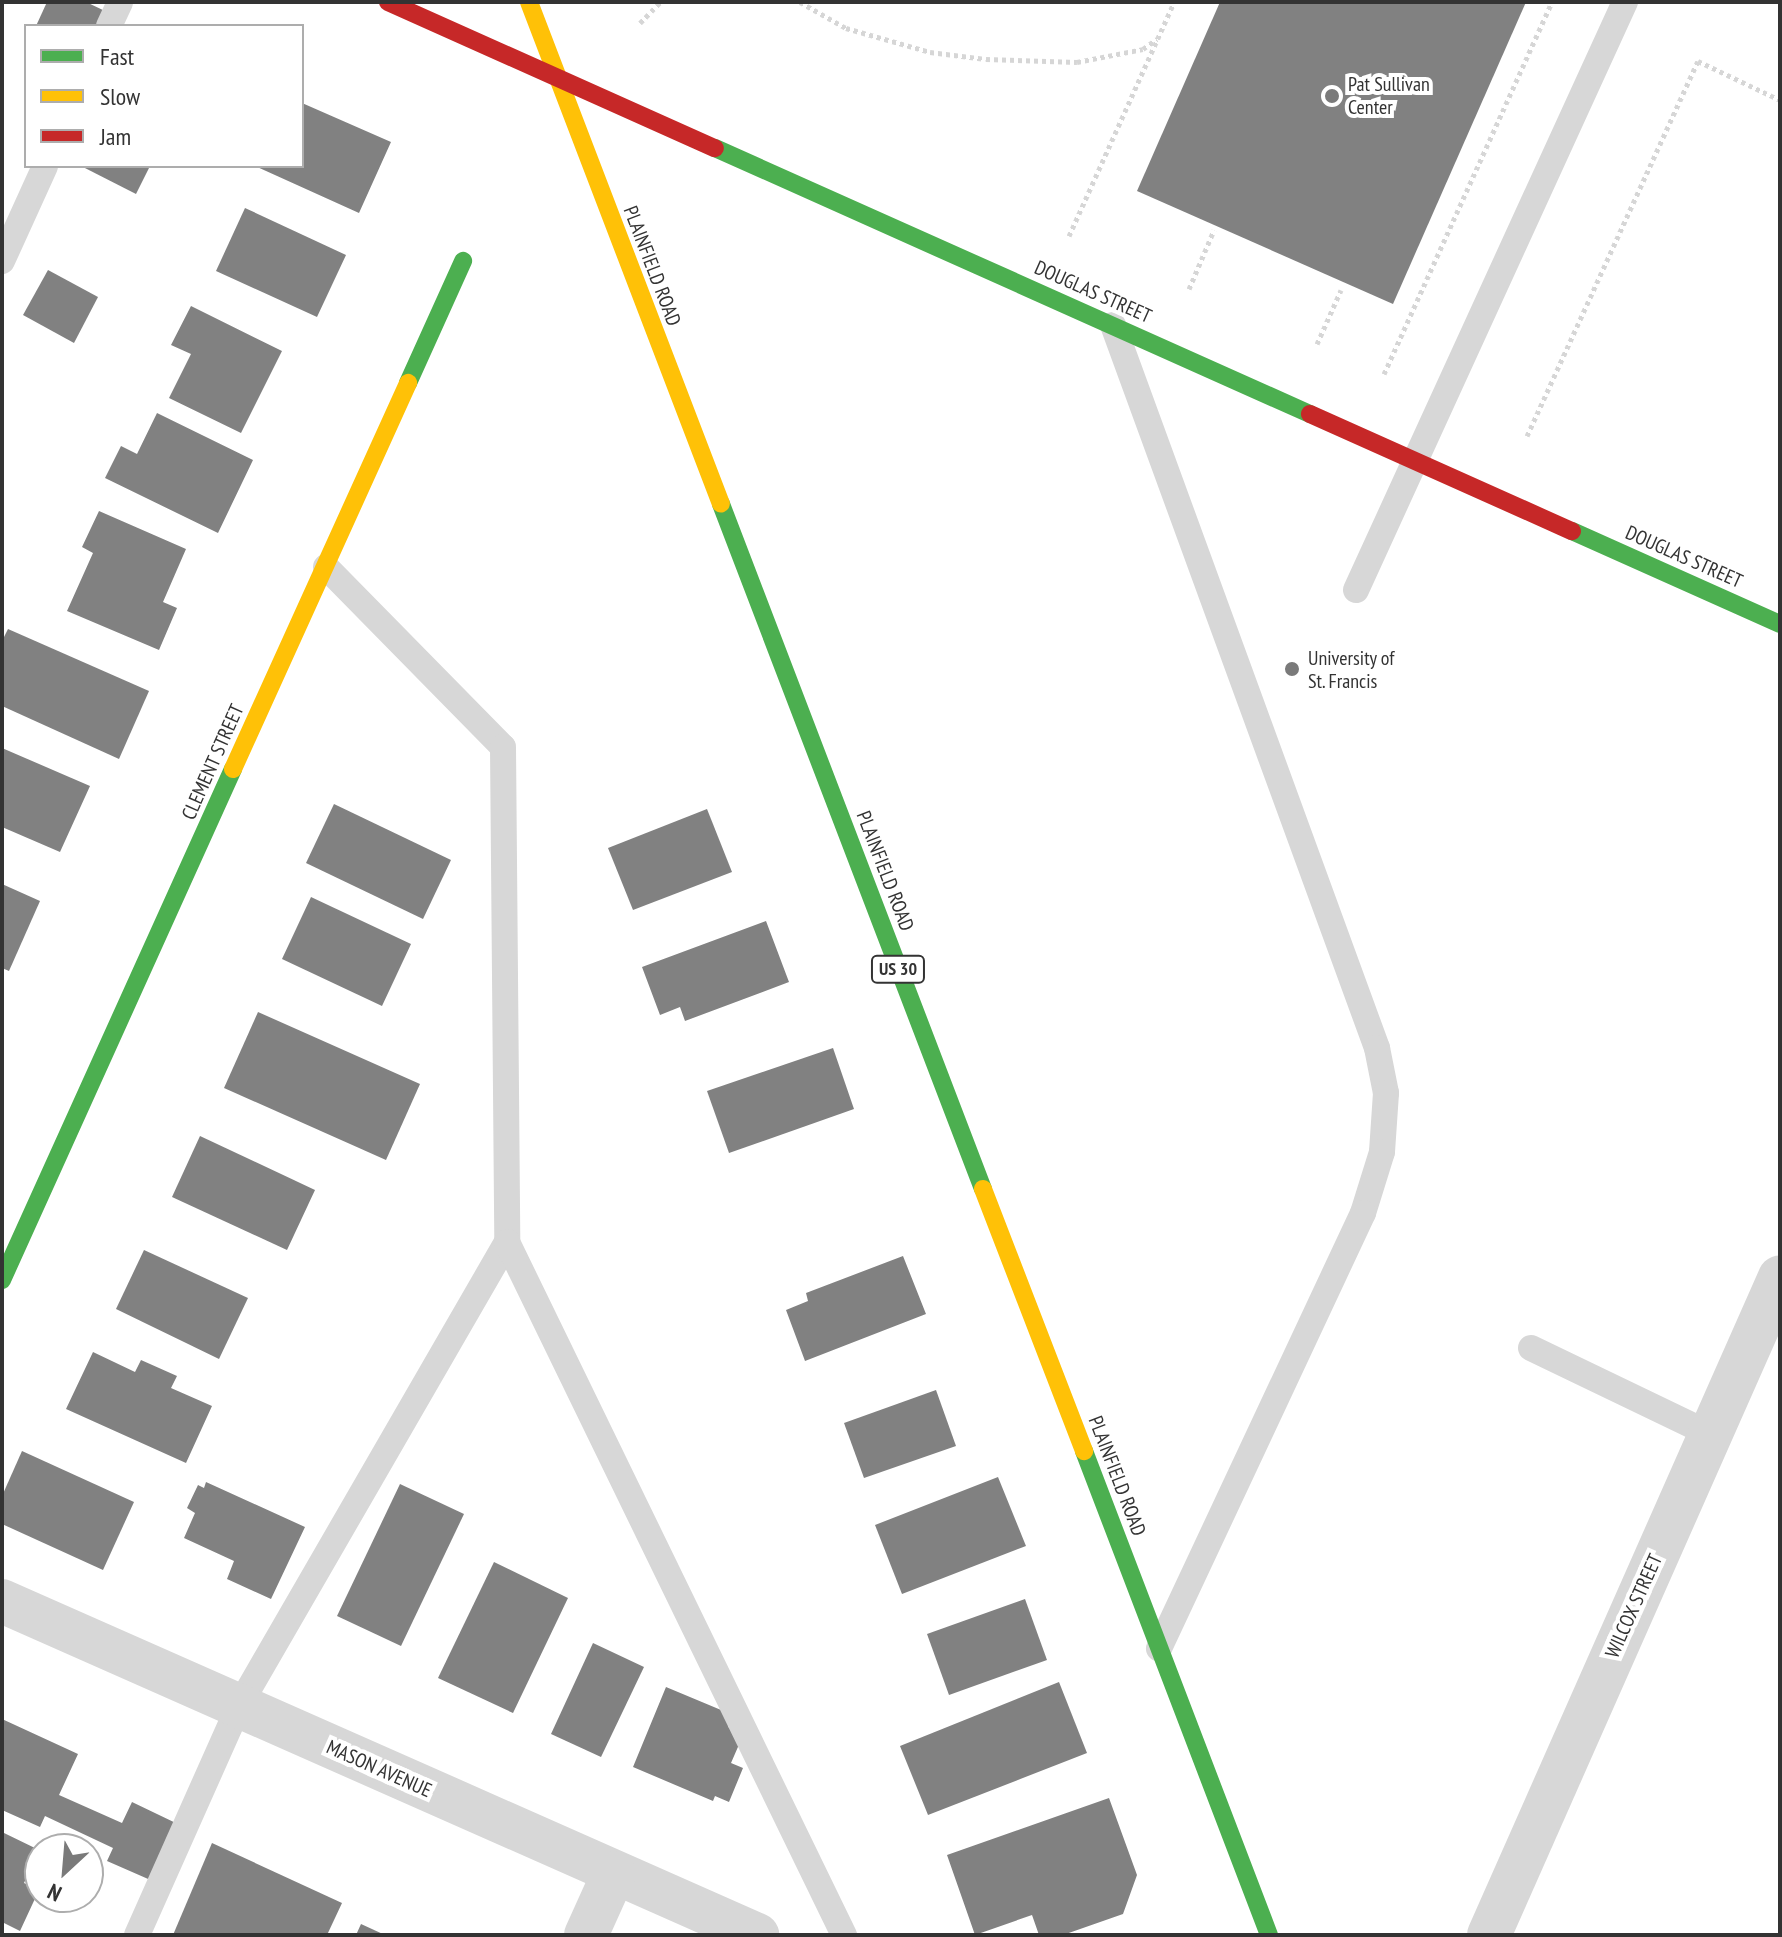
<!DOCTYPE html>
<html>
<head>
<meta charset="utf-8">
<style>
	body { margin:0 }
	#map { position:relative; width:1782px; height:1937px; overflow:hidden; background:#fff; font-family:"PT Sans Narrow",sans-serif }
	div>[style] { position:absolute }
	.building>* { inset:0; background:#818181 }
	.path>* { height:5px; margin-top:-2.5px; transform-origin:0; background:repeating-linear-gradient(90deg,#d6d6d6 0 4px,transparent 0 8px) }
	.lane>* { height:26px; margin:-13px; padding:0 13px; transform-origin:13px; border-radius:13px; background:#d7d7d7 }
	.street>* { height:44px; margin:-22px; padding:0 22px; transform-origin:22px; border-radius:22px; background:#d7d7d7 }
	.fast>* { height:18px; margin:-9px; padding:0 9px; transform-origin:9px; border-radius:9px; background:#4caf50 }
	.slow>* { height:18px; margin:-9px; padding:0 9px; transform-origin:9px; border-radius:9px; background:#ffc107 }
	.jam>* { height:18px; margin:-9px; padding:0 9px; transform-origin:9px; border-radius:9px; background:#c62828 }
	.dots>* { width:22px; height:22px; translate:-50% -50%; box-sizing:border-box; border:4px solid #fff; border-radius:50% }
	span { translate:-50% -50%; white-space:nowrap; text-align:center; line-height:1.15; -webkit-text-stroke:8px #fff; paint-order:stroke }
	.shield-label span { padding:2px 6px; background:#fff; border:2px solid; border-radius:6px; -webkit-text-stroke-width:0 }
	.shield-label { font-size:18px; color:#333; font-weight:700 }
	.poi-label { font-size:20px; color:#333 }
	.left { translate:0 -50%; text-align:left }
	.street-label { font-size:20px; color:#333 }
	.frame { position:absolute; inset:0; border:4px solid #333; pointer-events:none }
	.legend { position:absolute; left:24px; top:24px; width:280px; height:144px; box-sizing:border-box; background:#fff; border:2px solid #adadad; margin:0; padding:10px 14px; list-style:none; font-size:24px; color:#333 }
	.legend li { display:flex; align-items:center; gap:16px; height:40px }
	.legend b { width:40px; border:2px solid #adadad }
	.north { position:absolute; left:24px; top:1833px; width:80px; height:80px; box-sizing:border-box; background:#fff; border:2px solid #adadad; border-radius:50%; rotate:206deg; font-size:22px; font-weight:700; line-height:32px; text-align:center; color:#333 }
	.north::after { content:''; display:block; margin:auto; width:28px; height:36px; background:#7a7a7a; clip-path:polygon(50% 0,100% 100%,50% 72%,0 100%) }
</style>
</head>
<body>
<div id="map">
	<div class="building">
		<i style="clip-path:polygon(47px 2px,86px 2px,105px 11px,98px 26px,36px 26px)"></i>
		<i style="clip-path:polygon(1220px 2px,1526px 2px,1393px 304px,1137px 191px)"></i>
		<i style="clip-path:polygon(302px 103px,391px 142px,359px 213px,255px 166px,302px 166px)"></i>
		<i style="clip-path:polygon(81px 166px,150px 166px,136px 194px)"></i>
		<i style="clip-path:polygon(245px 208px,346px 255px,317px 317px,216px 271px)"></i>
		<i style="clip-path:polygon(48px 270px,98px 297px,74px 343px,23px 315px)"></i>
		<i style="clip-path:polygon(191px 306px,282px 351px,241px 433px,169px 398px,191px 354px,171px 345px)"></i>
		<i style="clip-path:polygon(157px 413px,253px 460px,218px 533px,105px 478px,121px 446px,137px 454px)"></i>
		<i style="clip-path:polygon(99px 511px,186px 549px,163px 602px,177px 608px,159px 650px,67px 611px,93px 553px,82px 547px)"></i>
		<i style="clip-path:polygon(8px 629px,149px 691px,119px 759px,2px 706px,2px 641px)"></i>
		<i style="clip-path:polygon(2px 748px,90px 786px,60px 852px,2px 827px)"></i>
		<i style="clip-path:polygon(334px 804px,451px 860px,423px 919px,306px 863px)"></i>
		<i style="clip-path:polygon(707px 809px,732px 872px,633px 910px,608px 848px)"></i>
		<i style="clip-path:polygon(2px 884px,40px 901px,9px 971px,2px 968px)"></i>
		<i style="clip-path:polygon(311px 897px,411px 944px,382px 1006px,282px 959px)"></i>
		<i style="clip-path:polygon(766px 921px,789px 982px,685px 1021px,680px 1007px,660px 1015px,642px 967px)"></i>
		<i style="clip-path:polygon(258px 1012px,420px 1084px,386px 1160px,224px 1088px)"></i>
		<i style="clip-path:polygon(833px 1048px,854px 1109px,729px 1153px,707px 1091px)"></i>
		<i style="clip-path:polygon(200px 1136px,315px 1190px,287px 1250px,172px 1197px)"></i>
		<i style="clip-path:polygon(144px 1250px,248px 1298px,219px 1359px,116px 1309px)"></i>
		<i style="clip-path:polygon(903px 1256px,926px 1314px,805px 1361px,786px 1310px,808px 1301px,806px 1293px)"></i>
		<i style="clip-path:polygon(93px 1352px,135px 1372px,141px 1360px,177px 1376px,171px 1388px,212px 1406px,186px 1463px,66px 1409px)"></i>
		<i style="clip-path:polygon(936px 1390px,956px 1446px,864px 1478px,844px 1423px)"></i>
		<i style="clip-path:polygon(22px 1451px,134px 1502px,103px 1570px,2px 1524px,2px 1496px)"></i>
		<i style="clip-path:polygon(998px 1477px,1026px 1546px,902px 1594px,875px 1525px)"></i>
		<i style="clip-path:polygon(206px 1482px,305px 1527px,271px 1599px,227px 1579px,234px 1561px,184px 1538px,195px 1513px,187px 1508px,198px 1485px,204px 1488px)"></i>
		<i style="clip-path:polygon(400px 1484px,464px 1514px,401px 1646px,337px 1616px)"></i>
		<i style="clip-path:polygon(494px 1562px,568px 1598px,513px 1713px,438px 1678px)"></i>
		<i style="clip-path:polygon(1025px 1599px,1047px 1660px,949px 1695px,927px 1634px)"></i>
		<i style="clip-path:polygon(593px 1643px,644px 1667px,601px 1757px,551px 1734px)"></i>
		<i style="clip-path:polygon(1059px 1682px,1087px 1753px,928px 1815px,900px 1746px)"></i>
		<i style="clip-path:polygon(666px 1687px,733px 1715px,728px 1727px,744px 1733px,731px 1763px,743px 1768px,729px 1802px,715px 1796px,713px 1801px,633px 1767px)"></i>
		<i style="clip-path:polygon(2px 1719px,78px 1754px,59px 1795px,122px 1823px,132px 1802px,182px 1826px,155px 1882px,107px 1861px,113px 1848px,45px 1816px,40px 1827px,2px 1810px)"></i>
		<i style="clip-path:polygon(1109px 1798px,1137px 1875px,1123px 1914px,1063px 1935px,1039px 1935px,1032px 1915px,975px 1935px,947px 1855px)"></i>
		<i style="clip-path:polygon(2px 1832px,39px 1850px,24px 1883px,39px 1890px,20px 1931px,2px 1922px)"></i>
		<i style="clip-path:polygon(212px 1843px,342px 1903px,327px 1935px,173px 1935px)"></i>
		<i style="clip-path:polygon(361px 1924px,385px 1935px,356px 1935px)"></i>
	</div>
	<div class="path">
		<i style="left:800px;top:2px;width:53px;rotate:29.5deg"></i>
		<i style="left:846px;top:28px;width:87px;rotate:15.9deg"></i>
		<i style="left:930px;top:52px;width:56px;rotate:7.1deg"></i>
		<i style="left:986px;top:59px;width:91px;rotate:1.9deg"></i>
		<i style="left:1077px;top:62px;width:67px;rotate:-11.1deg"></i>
		<i style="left:1143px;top:49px;width:17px;rotate:-36deg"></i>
		<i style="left:640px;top:23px;width:29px;rotate:-46deg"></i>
		<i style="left:1069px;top:236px;width:256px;rotate:-65.8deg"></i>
		<i style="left:1189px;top:289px;width:64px;rotate:-67deg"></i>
		<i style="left:1317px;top:344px;width:59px;rotate:-66deg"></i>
		<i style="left:1384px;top:374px;width:408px;rotate:-65.7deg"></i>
		<i style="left:1527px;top:436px;width:412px;rotate:-65.5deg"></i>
		<i style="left:1698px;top:61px;width:91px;rotate:25.4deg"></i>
	</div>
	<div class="lane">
		<i style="left:109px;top:26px;width:26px;rotate:-65deg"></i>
		<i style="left:2px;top:261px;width:104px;rotate:-65.6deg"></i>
		<i style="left:1113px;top:325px;width:770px;rotate:69.94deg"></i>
		<i style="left:1377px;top:1048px;width:46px;rotate:78.7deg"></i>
		<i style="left:1386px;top:1093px;width:59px;rotate:93.9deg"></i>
		<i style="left:1382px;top:1152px;width:64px;rotate:107.3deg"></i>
		<i style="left:1363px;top:1213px;width:481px;rotate:115.1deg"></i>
		<i style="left:326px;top:567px;width:252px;rotate:45.5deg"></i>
		<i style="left:503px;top:747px;width:495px;rotate:89.5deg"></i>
		<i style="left:1356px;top:590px;width:647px;rotate:-65.42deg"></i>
		<i style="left:1531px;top:1348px;width:199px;rotate:25.7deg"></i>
		<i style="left:137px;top:1935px;width:251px;rotate:-66deg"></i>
		<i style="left:239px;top:1706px;width:536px;rotate:-59.99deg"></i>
		<i style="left:507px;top:1242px;width:771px;rotate:64.07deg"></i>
	</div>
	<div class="street">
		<i style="left:2px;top:1601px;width:826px;rotate:23.86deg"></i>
		<i style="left:586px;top:1935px;width:68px;rotate:-65.7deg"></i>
		<i style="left:1489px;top:1935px;width:719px;rotate:-66.14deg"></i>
	</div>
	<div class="fast">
		<i style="left:715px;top:148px;width:652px;rotate:24.09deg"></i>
		<i style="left:408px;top:383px;width:134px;rotate:-65.7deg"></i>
		<i style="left:721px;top:504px;width:733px;rotate:69.07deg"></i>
		<i style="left:1572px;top:531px;width:228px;rotate:24.1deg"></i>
		<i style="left:2px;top:1280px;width:561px;rotate:-65.67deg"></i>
		<i style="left:1084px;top:1451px;width:518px;rotate:69.08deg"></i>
	</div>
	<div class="slow">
		<i style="left:529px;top:2px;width:537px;rotate:69.07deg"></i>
		<i style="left:233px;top:769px;width:424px;rotate:-65.6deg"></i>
		<i style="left:983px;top:1189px;width:281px;rotate:68.9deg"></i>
	</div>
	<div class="jam">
		<i style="left:388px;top:2px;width:358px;rotate:24.1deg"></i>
		<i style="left:1310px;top:414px;width:287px;rotate:24.1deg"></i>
	</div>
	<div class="dots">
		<i style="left:1332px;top:96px;background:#7a7a7a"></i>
		<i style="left:1292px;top:669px;background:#7a7a7a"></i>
	</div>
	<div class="shield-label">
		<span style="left:898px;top:969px">US 30</span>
	</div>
	<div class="poi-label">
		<span class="left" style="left:1348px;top:96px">Pat Sullivan<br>Center</span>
		<span class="left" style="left:1308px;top:670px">University of<br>St. Francis</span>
	</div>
	<div class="street-label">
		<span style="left:652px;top:266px;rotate:69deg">PLAINFIELD ROAD</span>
		<span style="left:1093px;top:292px;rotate:24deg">DOUGLAS STREET</span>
		<span style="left:1684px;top:557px;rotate:24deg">DOUGLAS STREET</span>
		<span style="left:213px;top:762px;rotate:-66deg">CLEMENT STREET</span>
		<span style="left:885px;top:871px;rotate:69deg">PLAINFIELD ROAD</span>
		<span style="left:1117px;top:1476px;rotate:69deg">PLAINFIELD ROAD</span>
		<span style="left:1634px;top:1606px;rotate:-66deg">WILCOX STREET</span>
		<span style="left:379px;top:1769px;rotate:24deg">MASON AVENUE</span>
	</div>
	<div class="frame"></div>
	<ul class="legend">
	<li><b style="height:10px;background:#4caf50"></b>Fast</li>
	<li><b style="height:10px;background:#ffc107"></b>Slow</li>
	<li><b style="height:10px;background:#c62828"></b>Jam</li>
	</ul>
	<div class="north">N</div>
</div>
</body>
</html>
